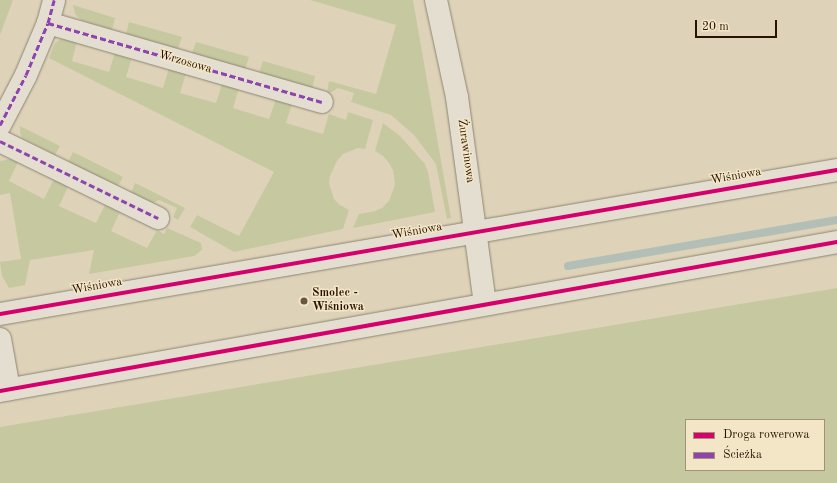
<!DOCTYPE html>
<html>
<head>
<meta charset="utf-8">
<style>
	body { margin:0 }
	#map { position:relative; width:837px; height:483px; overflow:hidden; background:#ded3b8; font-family:"Old Standard TT",serif }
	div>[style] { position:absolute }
	.green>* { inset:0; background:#c6c9a0 }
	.stream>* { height:8px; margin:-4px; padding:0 4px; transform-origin:4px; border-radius:4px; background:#b3bfb6 }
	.roads { filter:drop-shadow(0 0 1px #8e8473) drop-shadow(0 0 1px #8e8473) }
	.minor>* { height:22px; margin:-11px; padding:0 11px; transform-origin:11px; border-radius:11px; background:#e4ded1 }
	.tertiary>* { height:22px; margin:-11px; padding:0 11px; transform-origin:11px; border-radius:11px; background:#e4ded1 }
	.quiet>* { height:3px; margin-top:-1.5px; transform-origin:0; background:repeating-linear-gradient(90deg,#8e44ad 0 6px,transparent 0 9px) }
	.cycleway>* { height:4px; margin:-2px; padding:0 2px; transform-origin:2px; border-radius:2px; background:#d6006c }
	.dots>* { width:11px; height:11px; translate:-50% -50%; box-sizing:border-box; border:2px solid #f3e6c7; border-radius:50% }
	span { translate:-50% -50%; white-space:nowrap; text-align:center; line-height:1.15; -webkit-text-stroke:3px #f3e6c7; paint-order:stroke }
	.street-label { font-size:12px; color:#2a1202 }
	.poi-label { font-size:12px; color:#2a1202; font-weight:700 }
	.left { translate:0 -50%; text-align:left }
	.legend { position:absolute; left:685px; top:419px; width:140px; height:52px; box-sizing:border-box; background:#f3e6c7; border:1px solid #a39178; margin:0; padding:5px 7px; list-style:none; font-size:12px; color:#2a1202 }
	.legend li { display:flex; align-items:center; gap:8px; height:20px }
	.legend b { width:20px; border:1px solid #a39178 }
	.scale { position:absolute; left:695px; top:20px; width:82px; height:18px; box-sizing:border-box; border:2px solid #2a1202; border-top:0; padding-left:5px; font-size:12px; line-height:14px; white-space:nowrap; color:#2a1202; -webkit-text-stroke:3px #f3e6c7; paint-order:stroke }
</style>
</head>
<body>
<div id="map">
	<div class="green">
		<i style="clip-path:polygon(0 0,13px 0,0 35px)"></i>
		<i style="clip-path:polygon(74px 0,73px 5px,115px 18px,112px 30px,81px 20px,75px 14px,73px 5px)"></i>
		<i style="clip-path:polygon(310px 0,413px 0,451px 218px,447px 219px,436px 164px,414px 135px,391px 115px,351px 102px,354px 93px,338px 88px,332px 92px,327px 93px,329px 81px,376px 94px,396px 25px)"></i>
		<i style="clip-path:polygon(129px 22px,182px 37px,178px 49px,126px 34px)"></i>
		<i style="clip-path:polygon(63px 38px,77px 41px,72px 61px,109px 72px,115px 52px,132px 57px,126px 77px,163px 88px,169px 68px,186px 73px,180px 93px,216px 103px,222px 84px,239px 88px,233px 108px,269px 119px,276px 99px,292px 104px,286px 123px,323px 134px,329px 114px,346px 120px,348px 112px,373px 120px,365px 149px,358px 148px,343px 154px,337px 161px,330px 176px,329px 183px,334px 199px,340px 205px,349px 210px,343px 229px,234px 252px,190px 227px,197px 215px,239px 236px,274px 172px,49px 58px,55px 43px)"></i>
		<i style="clip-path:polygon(196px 42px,249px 57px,245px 69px,192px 53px)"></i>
		<i style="clip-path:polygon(263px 61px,315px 76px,312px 89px,259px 73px)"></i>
		<i style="clip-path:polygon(383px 123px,400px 136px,425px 164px,428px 172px,435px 212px,353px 228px,359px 214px,375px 211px,382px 208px,389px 201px,395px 185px,393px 170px,389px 163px,383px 156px,375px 151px)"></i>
		<i style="clip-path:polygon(20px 126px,60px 146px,55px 155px,22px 138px,20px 132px)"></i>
		<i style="clip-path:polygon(73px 152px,123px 177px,117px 188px,68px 162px)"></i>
		<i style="clip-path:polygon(10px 159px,18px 162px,9px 181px,44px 199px,54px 179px,68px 187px,59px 206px,96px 223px,105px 205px,120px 212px,111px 231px,147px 248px,157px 230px,164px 234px,167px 228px,201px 243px,202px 250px,194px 256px,89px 274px,94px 250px,30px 260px,25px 285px,9px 288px,2px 276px,0 262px,21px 259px,10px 193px,0 195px,0 161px)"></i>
		<i style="clip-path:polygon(135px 183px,185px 208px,178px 220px,173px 217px,177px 208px,159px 200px,151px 204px,130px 195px)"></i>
		<i style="clip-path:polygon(evenodd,837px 288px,837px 483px,0 483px,0 427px,837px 288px,686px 420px,824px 420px,824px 470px,686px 470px,686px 420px)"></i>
	</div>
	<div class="stream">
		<i style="left:568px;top:266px;width:273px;rotate:-9.7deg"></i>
	</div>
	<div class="roads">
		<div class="minor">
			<i style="left:436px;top:0;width:99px;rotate:77.8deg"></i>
			<i style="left:457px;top:97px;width:208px;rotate:82.3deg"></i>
			<i style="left:48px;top:23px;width:285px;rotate:16.1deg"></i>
			<i style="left:0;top:125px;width:56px;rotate:-62.5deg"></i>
			<i style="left:26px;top:75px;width:56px;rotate:-67.1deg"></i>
			<i style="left:48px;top:23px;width:24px;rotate:-75deg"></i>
			<i style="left:0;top:141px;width:176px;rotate:26deg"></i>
			<i style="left:0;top:314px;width:849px;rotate:-9.76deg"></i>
			<i style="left:0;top:339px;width:51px;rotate:79.8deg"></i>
		</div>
		<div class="tertiary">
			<i style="left:0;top:391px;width:850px;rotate:-10.09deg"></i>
		</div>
	</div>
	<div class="quiet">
		<i style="left:48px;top:23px;width:285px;rotate:16.1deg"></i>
		<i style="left:0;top:125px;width:56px;rotate:-62.5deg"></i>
		<i style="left:26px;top:75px;width:56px;rotate:-67.1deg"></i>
		<i style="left:48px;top:23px;width:24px;rotate:-75deg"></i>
		<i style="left:0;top:141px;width:176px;rotate:26deg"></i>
	</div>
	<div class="cycleway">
		<i style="left:0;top:314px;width:849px;rotate:-9.76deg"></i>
		<i style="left:0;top:391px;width:850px;rotate:-10.09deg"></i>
	</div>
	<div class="dots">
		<i style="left:304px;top:301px;background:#695642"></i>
	</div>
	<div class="street-label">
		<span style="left:185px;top:63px;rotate:16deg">Wrzosowa</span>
		<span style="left:465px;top:151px;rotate:82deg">Żurawinowa</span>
		<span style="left:736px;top:177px;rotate:-10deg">Wiśniowa</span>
		<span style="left:417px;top:232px;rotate:-10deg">Wiśniowa</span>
		<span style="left:97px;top:287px;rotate:-10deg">Wiśniowa</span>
	</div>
	<div class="poi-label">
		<span class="left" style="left:312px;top:301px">Smolec -<br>Wiśniowa</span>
	</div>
	<ul class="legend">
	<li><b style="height:5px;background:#d6006c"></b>Droga rowerowa</li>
	<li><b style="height:5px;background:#8e44ad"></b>Ścieżka</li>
	</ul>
	<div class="scale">20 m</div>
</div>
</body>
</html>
